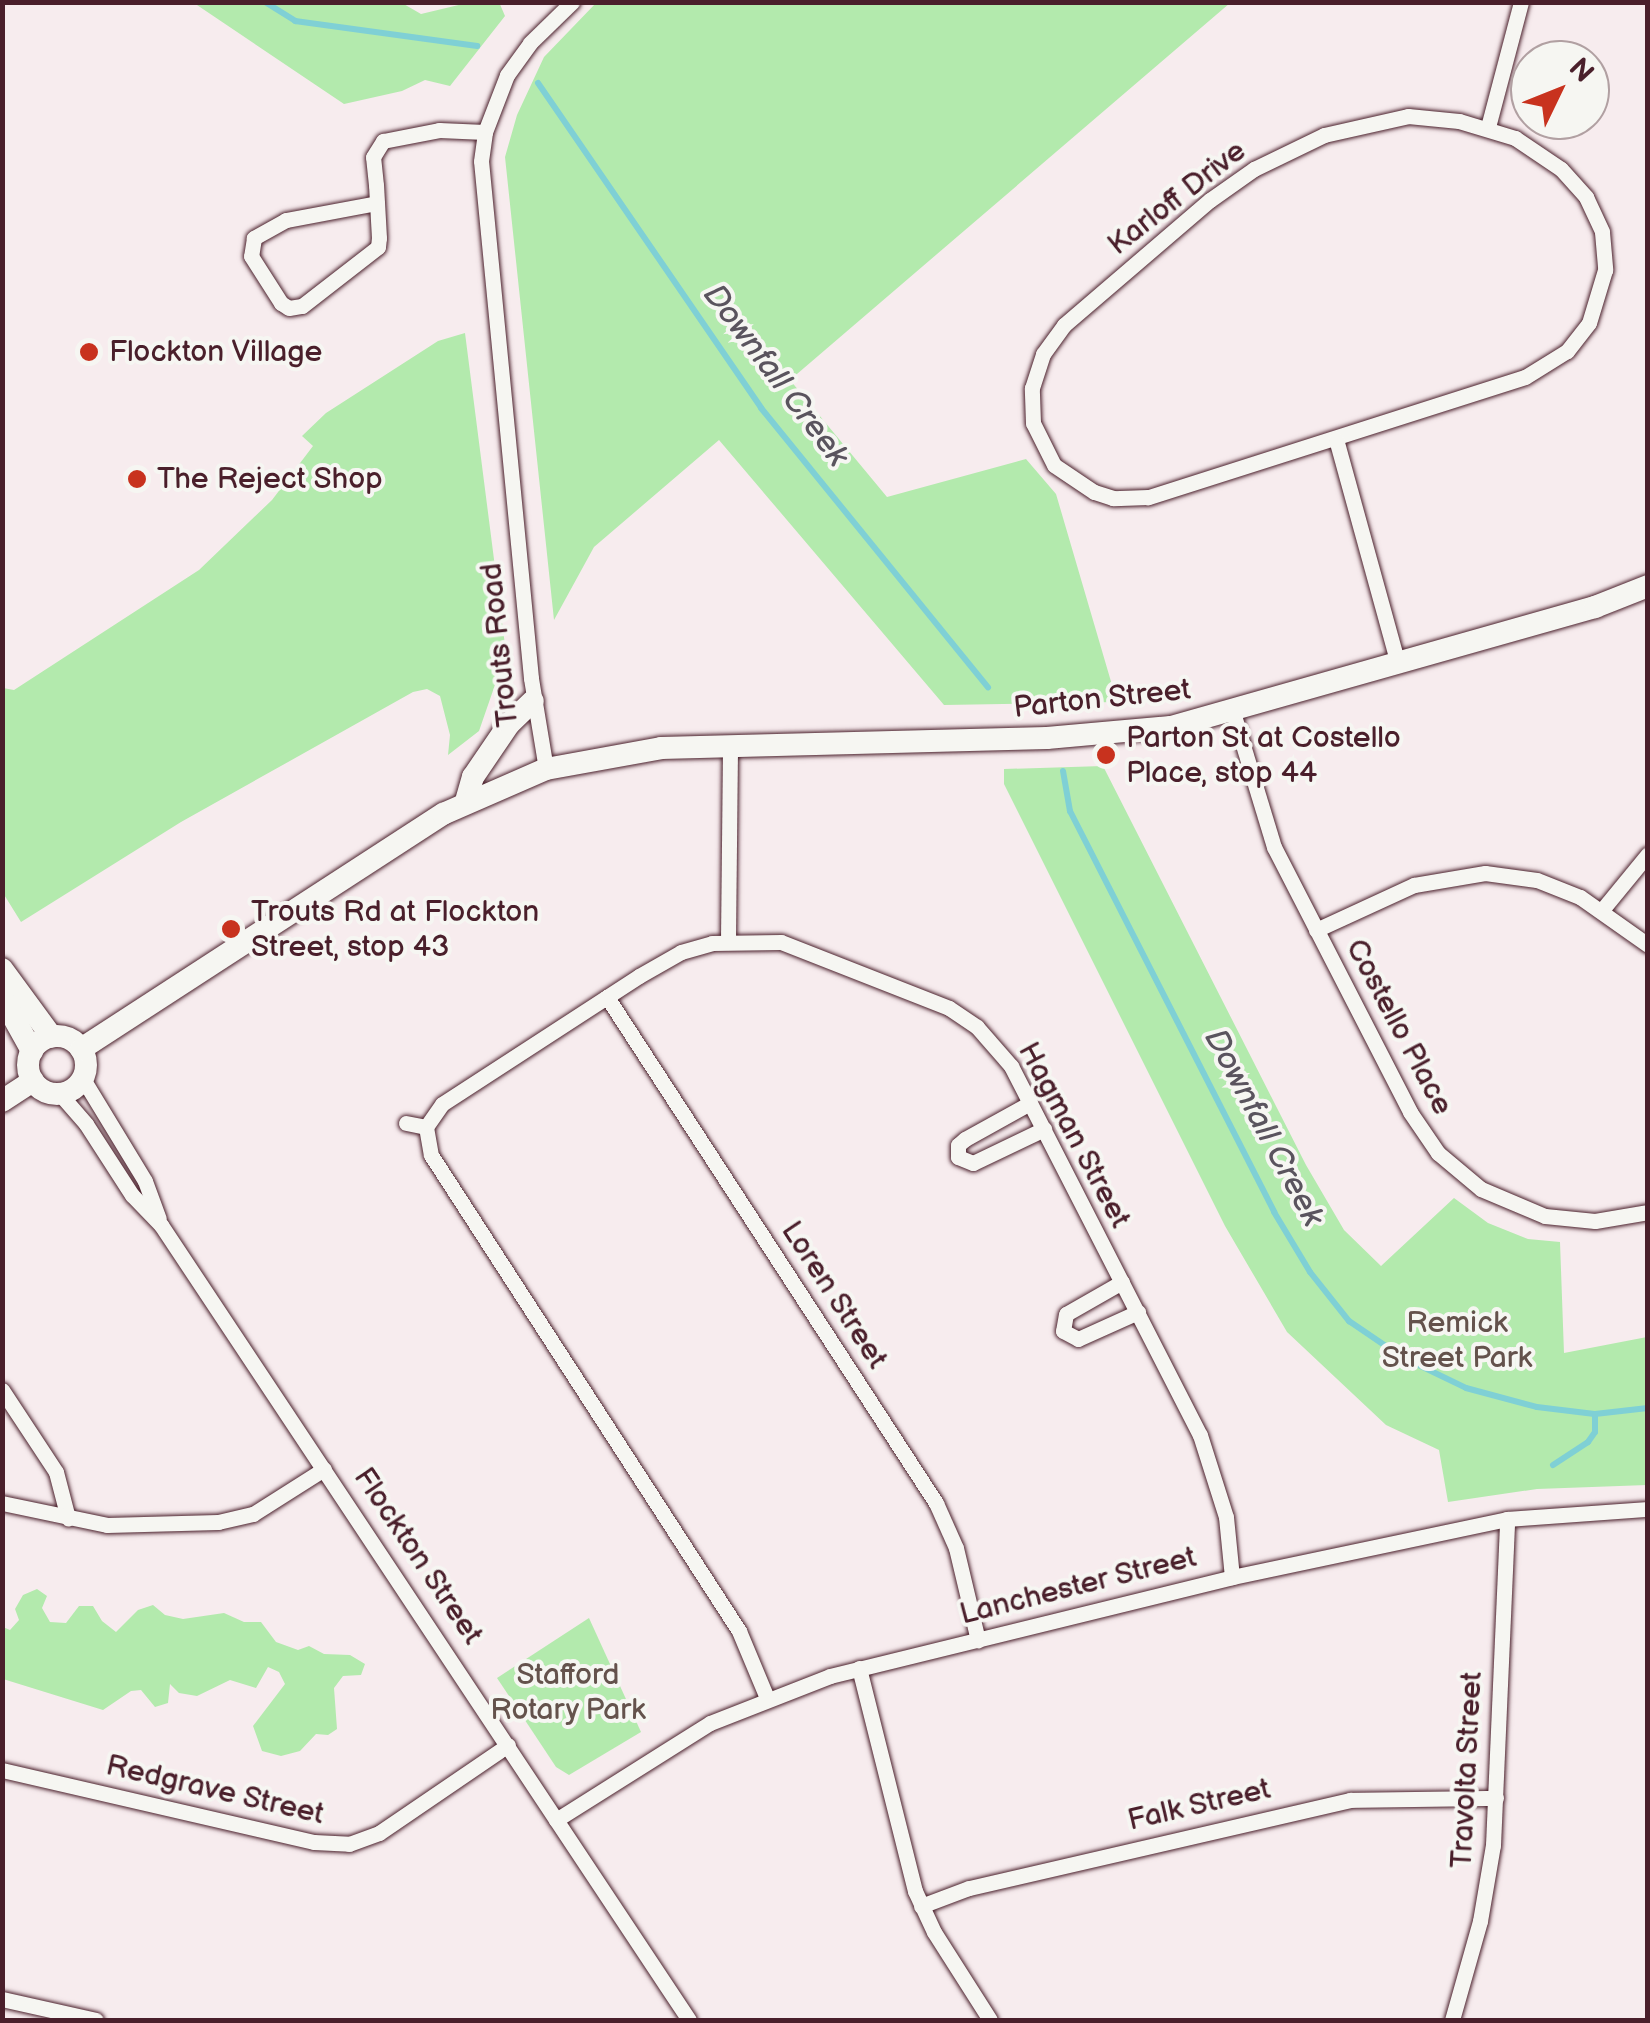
<!DOCTYPE html>
<html>
<head>
<meta charset="utf-8">
<style>
	body { margin:0 }
	#map { position:relative; width:1650px; height:2023px; overflow:hidden; background:#f7ecee; font-family:"Balsamiq Sans",sans-serif }
	div>[style] { position:absolute }
	.green>* { inset:0; background:#b3eaad }
	.stream>* { height:6px; margin:-3px; padding:0 3px; transform-origin:3px; border-radius:3px; background:#7fd0d5 }
	.roads { filter:drop-shadow(0 0 2px #4a1f2b) drop-shadow(0 0 2px #4a1f2b) }
	.street>* { height:15px; margin:-7.5px; padding:0 7.5px; transform-origin:7.5px; border-radius:7.5px; background:#f6f6f2 }
	.secondary>* { height:22px; margin:-11px; padding:0 11px; transform-origin:11px; border-radius:11px; background:#f6f6f2 }
	.secondary>.ring { margin:-11px; padding:0; box-sizing:content-box; background:none; border:22px solid #f6f6f2; border-radius:50% }
	.dots>* { width:28px; height:28px; translate:-50% -50%; box-sizing:border-box; border:5px solid #f6f6f2; border-radius:50% }
	span { translate:-50% -50%; white-space:nowrap; text-align:center; line-height:1.15; -webkit-text-stroke:8px #f6f6f2; paint-order:stroke }
	.street-label { font-size:30px; color:#4a1f2b }
	.poi-label { font-size:30px; color:#4a1f2b }
	.left { translate:0 -50%; text-align:left }
	.park-label { font-size:30px; color:#64524c }
	.water-label { font-size:32px; color:#5a545e; font-style:italic }
	.frame { position:absolute; inset:0; border:5px solid #4a1f2b; pointer-events:none }
	.north { position:absolute; left:1510px; top:40px; width:100px; height:100px; box-sizing:border-box; background:#f6f6f2; border:2px solid #b1a0a2; border-radius:50%; rotate:47deg; font-size:28px; font-weight:700; line-height:40px; text-align:center; color:#4a1f2b }
	.north::after { content:''; display:block; margin:auto; width:35px; height:45px; background:#c8321e; clip-path:polygon(50% 0,100% 100%,50% 72%,0 100%) }
</style>
</head>
<body>
<div id="map">
	<div class="green">
		<i style="clip-path:polygon(499px 2px,505px 16px,450px 86px,425px 80px,402px 91px,344px 104px,194px 3px,402px 3px,421px 14px,467px 3px)"></i>
		<i style="clip-path:polygon(596px 3px,1230px 3px,790px 380px,887px 497px,1026px 459px,1056px 494px,1117px 702px,944px 705px,719px 440px,594px 547px,554px 620px,505px 157px,517px 115px,544px 57px)"></i>
		<i style="clip-path:polygon(465px 333px,506px 653px,479px 731px,448px 755px,450px 735px,440px 696px,427px 689px,413px 692px,181px 822px,21px 922px,3px 893px,3px 688px,14px 690px,199px 570px,272px 500px,313px 446px,302px 436px,326px 413px,438px 341px)"></i>
		<i style="clip-path:polygon(1103px 766px,1306px 1165px,1344px 1230px,1381px 1266px,1454px 1198px,1488px 1223px,1528px 1239px,1560px 1242px,1564px 1353px,1647px 1337px,1647px 1485px,1537px 1489px,1448px 1502px,1439px 1450px,1386px 1425px,1287px 1332px,1225px 1226px,1004px 784px,1004px 769px)"></i>
		<i style="clip-path:polygon(37px 1589px,47px 1596px,42px 1608px,50px 1622px,66px 1623px,79px 1606px,93px 1606px,102px 1621px,116px 1632px,138px 1610px,153px 1605px,165px 1615px,183px 1619px,224px 1613px,244px 1622px,261px 1622px,276px 1642px,298px 1650px,309px 1646px,324px 1654px,350px 1655px,365px 1664px,361px 1675px,343px 1676px,334px 1688px,337px 1729px,328px 1735px,316px 1734px,300px 1751px,281px 1756px,262px 1751px,253px 1726px,285px 1684px,279px 1672px,268px 1667px,256px 1688px,230px 1680px,197px 1696px,179px 1693px,170px 1684px,168px 1703px,155px 1707px,141px 1690px,131px 1691px,103px 1710px,3px 1679px,3px 1627px,10px 1630px,19px 1620px,15px 1609px,23px 1595px)"></i>
		<i style="clip-path:polygon(589px 1618px,641px 1732px,569px 1775px,556px 1767px,497px 1678px)"></i>
	</div>
	<div class="stream">
		<i style="left:265px;top:2px;width:36px;rotate:32deg"></i>
		<i style="left:295px;top:21px;width:184px;rotate:7.8deg"></i>
		<i style="left:538px;top:83px;width:394px;rotate:55.5deg"></i>
		<i style="left:761px;top:408px;width:360px;rotate:50.9deg"></i>
		<i style="left:1063px;top:771px;width:41px;rotate:80.1deg"></i>
		<i style="left:1070px;top:811px;width:450px;rotate:63deg"></i>
		<i style="left:1274px;top:1212px;width:70px;rotate:59deg"></i>
		<i style="left:1310px;top:1272px;width:63px;rotate:51.5deg"></i>
		<i style="left:1349px;top:1321px;width:64px;rotate:34.2deg"></i>
		<i style="left:1402px;top:1357px;width:71px;rotate:25.8deg"></i>
		<i style="left:1466px;top:1388px;width:73px;rotate:15deg"></i>
		<i style="left:1537px;top:1407px;width:58px;rotate:6.9deg"></i>
		<i style="left:1595px;top:1414px;width:53px;rotate:-6.5deg"></i>
		<i style="left:1553px;top:1465px;width:42px;rotate:-33.3deg"></i>
		<i style="left:1588px;top:1442px;width:12px;rotate:-55deg"></i>
		<i style="left:1595px;top:1432px;width:18px;rotate:-90deg"></i>
	</div>
	<div class="roads">
		<div class="street">
			<i style="left:1408px;top:116px;width:51px;rotate:5.6deg"></i>
			<i style="left:1459px;top:121px;width:59px;rotate:16.9deg"></i>
			<i style="left:1515px;top:138px;width:55px;rotate:34deg"></i>
			<i style="left:1561px;top:169px;width:38px;rotate:48deg"></i>
			<i style="left:1586px;top:197px;width:38px;rotate:65deg"></i>
			<i style="left:1602px;top:232px;width:38px;rotate:85deg"></i>
			<i style="left:1605px;top:270px;width:55px;rotate:106.8deg"></i>
			<i style="left:1589px;top:323px;width:36px;rotate:128deg"></i>
			<i style="left:1567px;top:351px;width:49px;rotate:148.2deg"></i>
			<i style="left:1525px;top:377px;width:396px;rotate:162.3deg"></i>
			<i style="left:1148px;top:497px;width:35px;rotate:178deg"></i>
			<i style="left:1113px;top:498px;width:20px;rotate:-162deg"></i>
			<i style="left:1094px;top:492px;width:48px;rotate:-146deg"></i>
			<i style="left:1054px;top:465px;width:47px;rotate:-116.6deg"></i>
			<i style="left:1033px;top:423px;width:35px;rotate:-92deg"></i>
			<i style="left:1032px;top:388px;width:36px;rotate:-72deg"></i>
			<i style="left:1043px;top:354px;width:36px;rotate:-54deg"></i>
			<i style="left:1064px;top:325px;width:192px;rotate:-40.6deg"></i>
			<i style="left:1210px;top:200px;width:54px;rotate:-35.2deg"></i>
			<i style="left:1254px;top:169px;width:78px;rotate:-25.9deg"></i>
			<i style="left:1324px;top:135px;width:86px;rotate:-12.7deg"></i>
			<i style="left:1488px;top:127px;width:129px;rotate:-75.2deg"></i>
			<i style="left:377px;top:203px;width:93px;rotate:169.4deg"></i>
			<i style="left:286px;top:220px;width:37px;rotate:151deg"></i>
			<i style="left:254px;top:238px;width:18px;rotate:99deg"></i>
			<i style="left:251px;top:256px;width:56px;rotate:57.4deg"></i>
			<i style="left:281px;top:303px;width:9px;rotate:32deg"></i>
			<i style="left:289px;top:308px;width:13px;rotate:-9deg"></i>
			<i style="left:302px;top:306px;width:96px;rotate:-37.8deg"></i>
			<i style="left:378px;top:247px;width:9px;rotate:-84deg"></i>
			<i style="left:379px;top:238px;width:53px;rotate:-93.2deg"></i>
			<i style="left:376px;top:185px;width:28px;rotate:-96deg"></i>
			<i style="left:373px;top:157px;width:19px;rotate:-58deg"></i>
			<i style="left:383px;top:141px;width:57px;rotate:-11.1deg"></i>
			<i style="left:439px;top:130px;width:46px;rotate:2.5deg"></i>
			<i style="left:1336px;top:439px;width:233px;rotate:74.6deg"></i>
			<i style="left:1233px;top:712px;width:141px;rotate:73.1deg"></i>
			<i style="left:1274px;top:847px;width:298px;rotate:62.8deg"></i>
			<i style="left:1410px;top:1112px;width:50px;rotate:55.7deg"></i>
			<i style="left:1438px;top:1153px;width:56px;rotate:39.9deg"></i>
			<i style="left:1481px;top:1189px;width:69px;rotate:22.9deg"></i>
			<i style="left:1545px;top:1216px;width:50px;rotate:5.7deg"></i>
			<i style="left:1595px;top:1221px;width:54px;rotate:-9.6deg"></i>
			<i style="left:546px;top:769px;width:92px;rotate:-99.4deg"></i>
			<i style="left:531px;top:678px;width:519px;rotate:-95.52deg"></i>
			<i style="left:481px;top:161px;width:29px;rotate:-82deg"></i>
			<i style="left:485px;top:132px;width:61px;rotate:-68.9deg"></i>
			<i style="left:507px;top:75px;width:39px;rotate:-54deg"></i>
			<i style="left:530px;top:43px;width:59px;rotate:-44.3deg"></i>
			<i style="left:1602px;top:910px;width:72px;rotate:-50.6deg"></i>
			<i style="left:1316px;top:930px;width:108px;rotate:-24.7deg"></i>
			<i style="left:1414px;top:885px;width:72px;rotate:-9.6deg"></i>
			<i style="left:1485px;top:873px;width:52px;rotate:7.7deg"></i>
			<i style="left:1537px;top:880px;width:46px;rotate:21.6deg"></i>
			<i style="left:1580px;top:897px;width:83px;rotate:35.2deg"></i>
			<i style="left:728px;top:940px;width:194px;rotate:-89.4deg"></i>
			<i style="left:607px;top:997px;width:604px;rotate:56.97deg"></i>
			<i style="left:936px;top:1503px;width:49px;rotate:66deg"></i>
			<i style="left:956px;top:1548px;width:95px;rotate:76.6deg"></i>
			<i style="left:83px;top:1079px;width:119px;rotate:58.7deg"></i>
			<i style="left:145px;top:1181px;width:40px;rotate:69.8deg"></i>
			<i style="left:60px;top:1094px;width:40px;rotate:49deg"></i>
			<i style="left:86px;top:1124px;width:85px;rotate:57.1deg"></i>
			<i style="left:132px;top:1195px;width:42px;rotate:46deg"></i>
			<i style="left:161px;top:1225px;width:954px;rotate:56.41deg"></i>
			<i style="left:1030px;top:1103px;width:74px;rotate:151deg"></i>
			<i style="left:965px;top:1139px;width:9px;rotate:139deg"></i>
			<i style="left:958px;top:1145px;width:12px;rotate:90deg"></i>
			<i style="left:958px;top:1157px;width:16px;rotate:22deg"></i>
			<i style="left:973px;top:1163px;width:79px;rotate:-25.6deg"></i>
			<i style="left:406px;top:1123px;width:20px;rotate:11deg"></i>
			<i style="left:426px;top:1127px;width:28px;rotate:80deg"></i>
			<i style="left:431px;top:1155px;width:567px;rotate:57.09deg"></i>
			<i style="left:739px;top:1631px;width:73px;rotate:67.3deg"></i>
			<i style="left:426px;top:1127px;width:28px;rotate:-55deg"></i>
			<i style="left:442px;top:1104px;width:235px;rotate:-33deg"></i>
			<i style="left:639px;top:976px;width:48px;rotate:-29.7deg"></i>
			<i style="left:681px;top:952px;width:32px;rotate:-16deg"></i>
			<i style="left:712px;top:943px;width:69px;rotate:-0.8deg"></i>
			<i style="left:781px;top:942px;width:180px;rotate:21.4deg"></i>
			<i style="left:949px;top:1008px;width:34px;rotate:34deg"></i>
			<i style="left:977px;top:1027px;width:52px;rotate:48.9deg"></i>
			<i style="left:1011px;top:1066px;width:415px;rotate:62.9deg"></i>
			<i style="left:1200px;top:1435px;width:86px;rotate:72.4deg"></i>
			<i style="left:1226px;top:1517px;width:60px;rotate:84.3deg"></i>
			<i style="left:1122px;top:1282px;width:64px;rotate:150.3deg"></i>
			<i style="left:1066px;top:1314px;width:17px;rotate:100deg"></i>
			<i style="left:1063px;top:1331px;width:17px;rotate:28deg"></i>
			<i style="left:1078px;top:1339px;width:66px;rotate:-24.2deg"></i>
			<i style="left:2px;top:1390px;width:98px;rotate:56.6deg"></i>
			<i style="left:56px;top:1472px;width:48px;rotate:75.4deg"></i>
			<i style="left:2px;top:1503px;width:107px;rotate:11.8deg"></i>
			<i style="left:107px;top:1525px;width:111px;rotate:-1.5deg"></i>
			<i style="left:218px;top:1522px;width:36px;rotate:-13deg"></i>
			<i style="left:253px;top:1514px;width:84px;rotate:-32.4deg"></i>
			<i style="left:859px;top:1668px;width:230px;rotate:75.9deg"></i>
			<i style="left:915px;top:1891px;width:45px;rotate:65.1deg"></i>
			<i style="left:934px;top:1932px;width:104px;rotate:57.5deg"></i>
			<i style="left:2px;top:1770px;width:320px;rotate:13deg"></i>
			<i style="left:314px;top:1842px;width:35px;rotate:3deg"></i>
			<i style="left:349px;top:1844px;width:32px;rotate:-20deg"></i>
			<i style="left:379px;top:1833px;width:156px;rotate:-34.3deg"></i>
			<i style="left:556px;top:1820px;width:182px;rotate:-32.2deg"></i>
			<i style="left:710px;top:1723px;width:129px;rotate:-21.4deg"></i>
			<i style="left:830px;top:1676px;width:414px;rotate:-13.8deg"></i>
			<i style="left:1232px;top:1577px;width:281px;rotate:-11.9deg"></i>
			<i style="left:1507px;top:1519px;width:141px;rotate:-4.1deg"></i>
			<i style="left:921px;top:1906px;width:51px;rotate:-20.6deg"></i>
			<i style="left:969px;top:1888px;width:391px;rotate:-13deg"></i>
			<i style="left:1350px;top:1800px;width:146px;rotate:-0.8deg"></i>
			<i style="left:2px;top:1999px;width:96px;rotate:12.6deg"></i>
			<i style="left:1452px;top:2020px;width:103px;rotate:-74.2deg"></i>
			<i style="left:1480px;top:1921px;width:77px;rotate:-80.3deg"></i>
			<i style="left:1493px;top:1845px;width:326px;rotate:-87.5deg"></i>
		</div>
		<div class="secondary">
			<i style="left:466px;top:801px;width:25px;rotate:-74deg"></i>
			<i style="left:473px;top:777px;width:64px;rotate:-55.8deg"></i>
			<i style="left:509px;top:724px;width:33px;rotate:-44deg"></i>
			<i style="left:2px;top:969px;width:84px;rotate:53.7deg"></i>
			<i style="left:2px;top:997px;width:62px;rotate:60.9deg"></i>
			<i class="ring" style="left:28px;top:1036px;width:36px;height:36px"></i>
			<i style="left:81px;top:1049px;width:432px;rotate:-33deg"></i>
			<i style="left:443px;top:814px;width:112px;rotate:-23.6deg"></i>
			<i style="left:546px;top:769px;width:117px;rotate:-10.3deg"></i>
			<i style="left:661px;top:748px;width:386px;rotate:-1.5deg"></i>
			<i style="left:1047px;top:738px;width:124px;rotate:-5.1deg"></i>
			<i style="left:1171px;top:727px;width:441px;rotate:-15.8deg"></i>
			<i style="left:1595px;top:607px;width:57px;rotate:-21.6deg"></i>
			<i style="left:2px;top:1101px;width:37px;rotate:-33deg"></i>
		</div>
	</div>
	<div class="dots">
		<i style="left:89px;top:352px;background:#c8321e"></i>
		<i style="left:137px;top:479px;background:#c8321e"></i>
		<i style="left:1106px;top:755px;background:#c8321e"></i>
		<i style="left:231px;top:929px;background:#c8321e"></i>
	</div>
	<div class="street-label">
		<span style="left:1177px;top:198px;rotate:-38deg">Karloff Drive</span>
		<span style="left:500px;top:645px;rotate:-96deg">Trouts Road</span>
		<span style="left:1102px;top:699px;rotate:-6deg">Parton Street</span>
		<span style="left:1399px;top:1027px;rotate:62deg">Costello Place</span>
		<span style="left:1074px;top:1135px;rotate:62deg">Hagman Street</span>
		<span style="left:834px;top:1295px;rotate:57deg">Loren Street</span>
		<span style="left:418px;top:1556px;rotate:56deg">Flockton Street</span>
		<span style="left:1078px;top:1586px;rotate:-14deg">Lanchester Street</span>
		<span style="left:1467px;top:1770px;rotate:-87deg">Travolta Street</span>
		<span style="left:215px;top:1790px;rotate:13deg">Redgrave Street</span>
		<span style="left:1199px;top:1805px;rotate:-13deg">Falk Street</span>
	</div>
	<div class="poi-label">
		<span class="left" style="left:109px;top:352px">Flockton Village</span>
		<span class="left" style="left:157px;top:479px">The Reject Shop</span>
		<span class="left" style="left:1126px;top:755px">Parton St at Costello<br>Place, stop 44</span>
		<span class="left" style="left:251px;top:929px">Trouts Rd at Flockton<br>Street, stop 43</span>
	</div>
	<div class="park-label">
		<span style="left:1457px;top:1340px">Remick<br>Street Park</span>
		<span style="left:568px;top:1692px">Stafford<br>Rotary Park</span>
	</div>
	<div class="water-label">
		<span style="left:775px;top:376px;rotate:53deg">Downfall Creek</span>
		<span style="left:1263px;top:1128px;rotate:62deg">Downfall Creek</span>
	</div>
	<div class="frame"></div>
	<div class="north">N</div>
</div>
</body>
</html>
